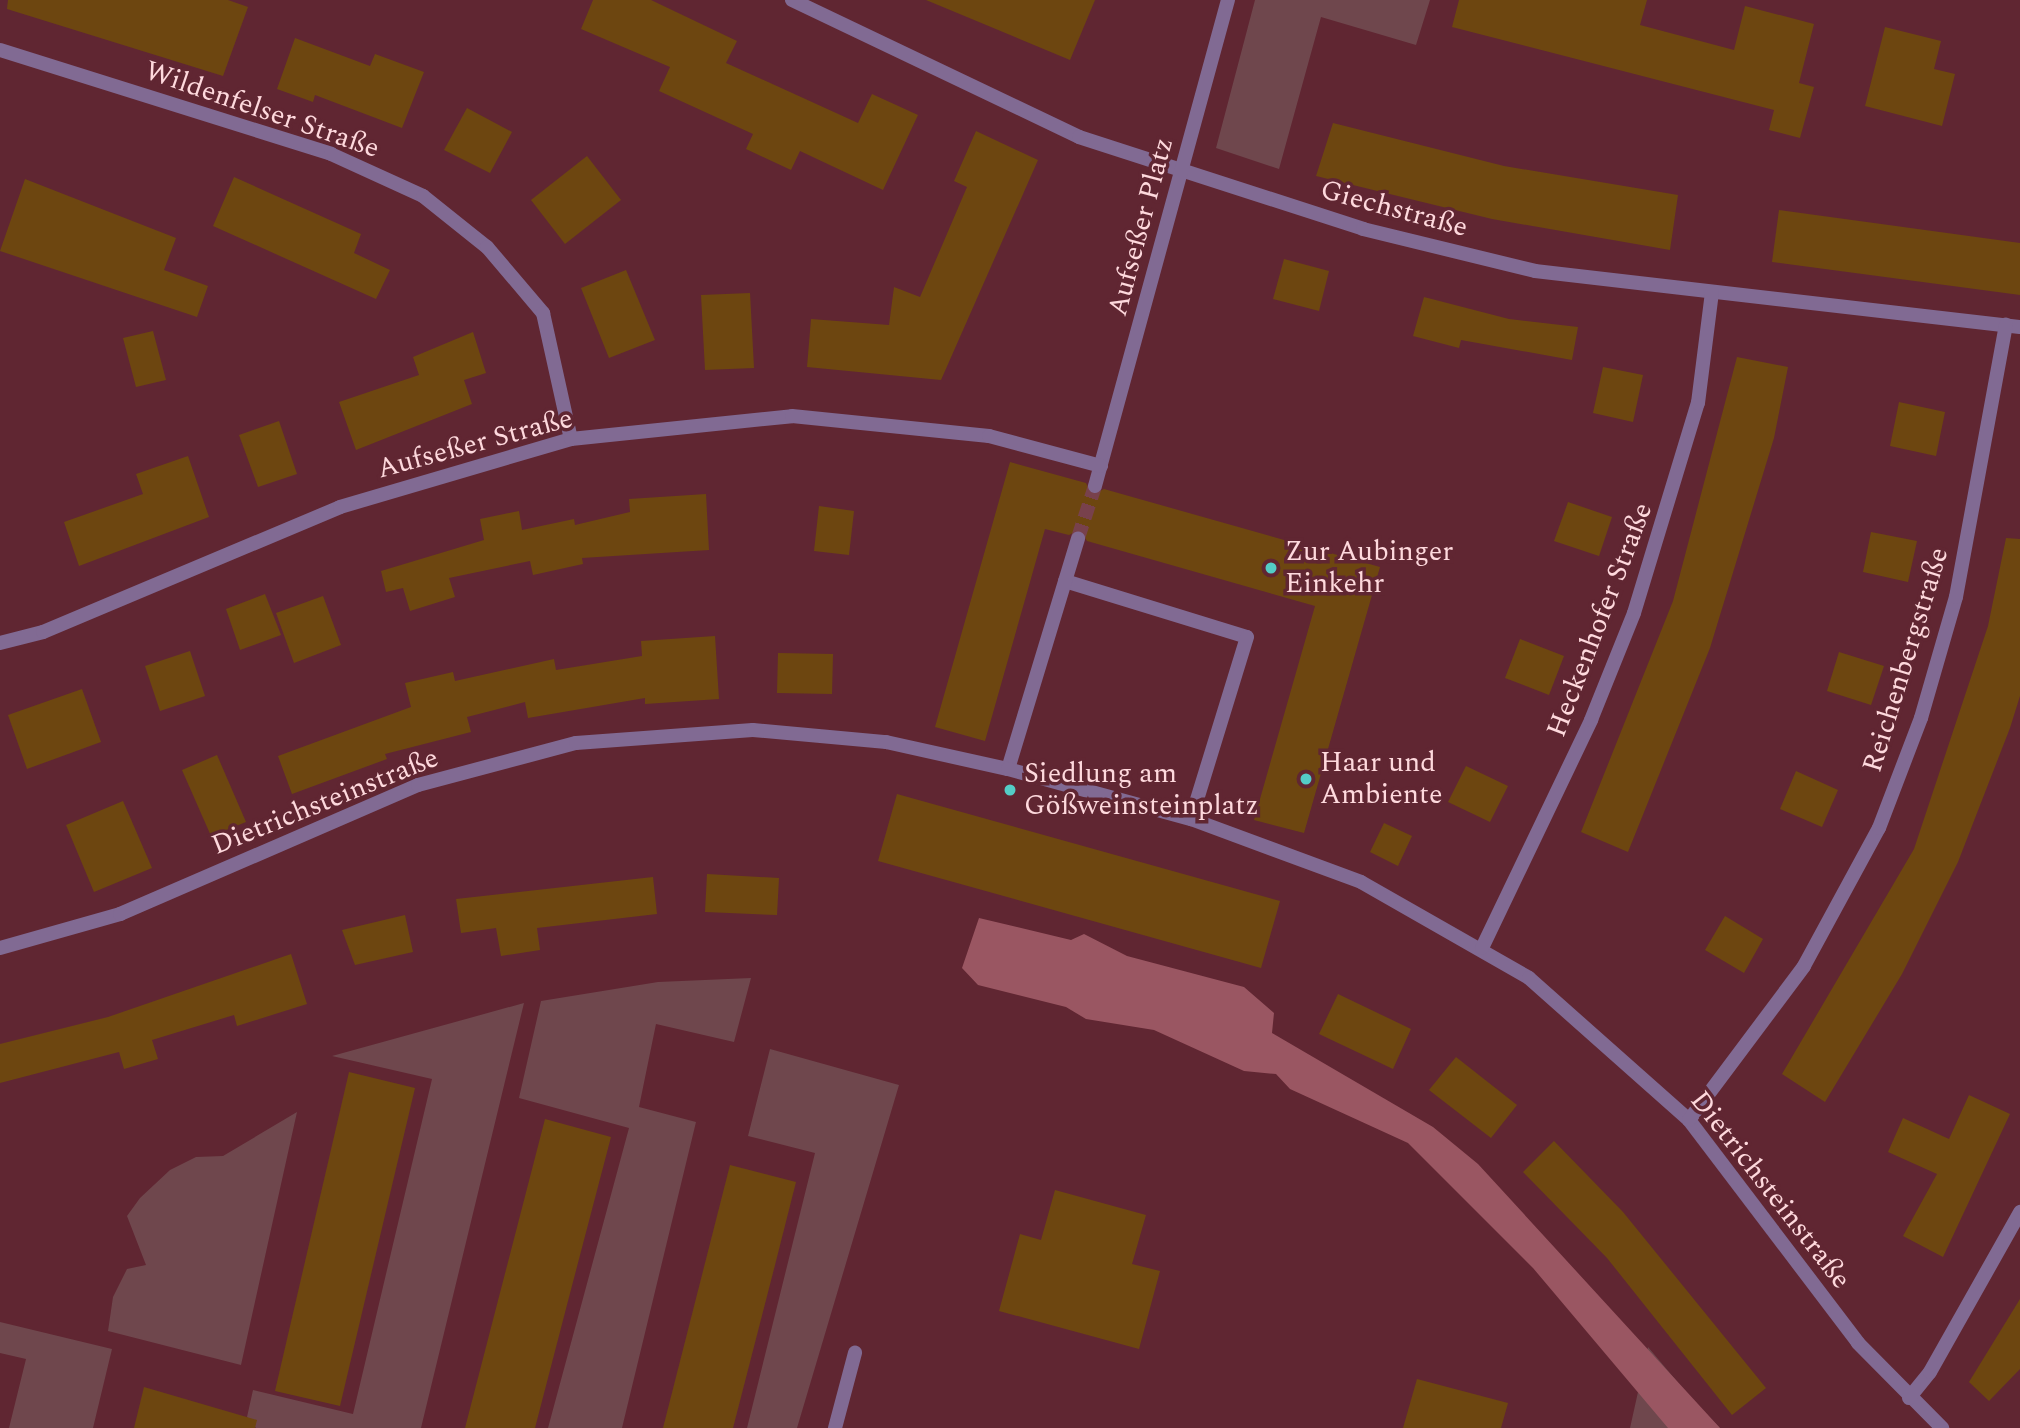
<!DOCTYPE html>
<html>
<head>
<meta charset="utf-8">
<style>
	body { margin:0 }
	#map { position:relative; width:2020px; height:1428px; overflow:hidden; background:#602632; font-family:Spectral,serif }
	div>[style] { position:absolute }
	.green>* { inset:0; background:#6f474d }
	.forest>* { inset:0; background:#9a5662 }
	.building>* { inset:0; background:#6d4610 }
	.street-tunnel>* { height:14px; margin-top:-7px; transform-origin:0; background:repeating-linear-gradient(90deg,#78414c 0 14px,transparent 0 21px) }
	.street>* { height:14px; margin:-7px; padding:0 7px; transform-origin:7px; border-radius:7px; background:#816a93 }
	.dots>* { width:19px; height:19px; translate:-50% -50%; box-sizing:border-box; border:4px solid #602632; border-radius:50% }
	span { translate:-50% -50%; white-space:nowrap; text-align:center; line-height:1.15; -webkit-text-stroke:7px #602632; paint-order:stroke }
	.street-label { font-size:28px; color:#fed9dd }
	.poi-label { font-size:28px; color:#fed9dd }
	.left { translate:0 -50%; text-align:left }
</style>
</head>
<body>
<div id="map">
	<div class="green">
		<i style="clip-path:polygon(1255px 0,1430px 0,1416px 45px,1321px 17px,1279px 169px,1216px 148px)"></i>
		<i style="clip-path:polygon(751px 978px,734px 1042px,656px 1024px,639px 1107px,696px 1122px,622px 1428px,548px 1428px,629px 1128px,519px 1098px,541px 1001px,658px 982px)"></i>
		<i style="clip-path:polygon(524px 1003px,421px 1428px,256px 1428px,247px 1417px,253px 1390px,353px 1414px,432px 1079px,332px 1056px)"></i>
		<i style="clip-path:polygon(770px 1049px,899px 1085px,797px 1428px,747px 1428px,815px 1153px,748px 1136px)"></i>
		<i style="clip-path:polygon(297px 1112px,241px 1365px,108px 1331px,113px 1297px,127px 1269px,146px 1265px,127px 1216px,140px 1198px,170px 1170px,196px 1157px,223px 1156px)"></i>
		<i style="clip-path:polygon(0 1322px,112px 1349px,93px 1428px,9px 1428px,26px 1359px,0 1353px)"></i>
		<i style="clip-path:polygon(1648px 1347px,1690px 1397px,1720px 1428px,1630px 1428px)"></i>
	</div>
	<div class="forest">
		<i style="clip-path:polygon(979px 918px,1071px 940px,1084px 934px,1127px 956px,1244px 987px,1274px 1013px,1272px 1033px,1433px 1127px,1478px 1164px,1720px 1428px,1668px 1428px,1533px 1268px,1408px 1143px,1290px 1089px,1276px 1074px,1244px 1071px,1154px 1030px,1086px 1019px,1066px 1007px,978px 985px,962px 968px)"></i>
	</div>
	<div class="building">
		<i style="clip-path:polygon(8px 0,228px 0,248px 7px,223px 76px,7px 9px)"></i>
		<i style="clip-path:polygon(593px 0,651px 0,737px 41px,726px 63px,858px 123px,872px 94px,918px 115px,883px 190px,800px 151px,791px 170px,746px 149px,753px 134px,659px 91px,670px 67px,581px 29px)"></i>
		<i style="clip-path:polygon(926px 0,1095px 0,1070px 60px)"></i>
		<i style="clip-path:polygon(1459px 0,1647px 0,1640px 25px,1734px 50px,1745px 6px,1814px 24px,1799px 83px,1814px 87px,1800px 138px,1769px 130px,1774px 110px,1452px 27px)"></i>
		<i style="clip-path:polygon(1885px 27px,1941px 41px,1934px 69px,1955px 74px,1942px 126px,1865px 106px)"></i>
		<i style="clip-path:polygon(295px 38px,370px 66px,375px 54px,424px 72px,402px 128px,315px 95px,313px 102px,277px 89px)"></i>
		<i style="clip-path:polygon(467px 108px,512px 132px,490px 173px,444px 150px)"></i>
		<i style="clip-path:polygon(1333px 123px,1504px 166px,1678px 195px,1670px 250px,1492px 219px,1316px 176px)"></i>
		<i style="clip-path:polygon(976px 131px,1038px 160px,941px 380px,807px 367px,811px 319px,889px 325px,894px 287px,920px 297px,967px 187px,954px 181px)"></i>
		<i style="clip-path:polygon(587px 156px,621px 200px,565px 244px,531px 200px)"></i>
		<i style="clip-path:polygon(234px 177px,361px 234px,354px 253px,390px 270px,376px 299px,213px 226px)"></i>
		<i style="clip-path:polygon(25px 179px,176px 238px,164px 270px,208px 286px,197px 317px,0 251px)"></i>
		<i style="clip-path:polygon(1779px 210px,2020px 243px,2020px 295px,1772px 262px)"></i>
		<i style="clip-path:polygon(1284px 259px,1329px 271px,1319px 311px,1273px 299px)"></i>
		<i style="clip-path:polygon(626px 270px,655px 340px,609px 358px,581px 288px)"></i>
		<i style="clip-path:polygon(750px 293px,754px 368px,705px 370px,701px 295px)"></i>
		<i style="clip-path:polygon(1424px 297px,1509px 319px,1578px 327px,1572px 360px,1461px 340px,1459px 348px,1413px 336px)"></i>
		<i style="clip-path:polygon(153px 331px,166px 380px,136px 387px,123px 338px)"></i>
		<i style="clip-path:polygon(473px 332px,486px 373px,464px 380px,472px 404px,356px 450px,339px 402px,419px 375px,413px 357px)"></i>
		<i style="clip-path:polygon(1737px 357px,1788px 367px,1774px 438px,1710px 648px,1628px 852px,1581px 832px,1673px 601px)"></i>
		<i style="clip-path:polygon(1603px 367px,1643px 375px,1633px 422px,1593px 413px)"></i>
		<i style="clip-path:polygon(1899px 402px,1945px 412px,1936px 456px,1890px 446px)"></i>
		<i style="clip-path:polygon(279px 421px,297px 474px,258px 487px,239px 435px)"></i>
		<i style="clip-path:polygon(188px 456px,209px 517px,79px 566px,64px 522px,143px 494px,136px 474px)"></i>
		<i style="clip-path:polygon(1010px 462px,1086px 483px,1092px 495px,1104px 489px,1380px 567px,1304px 833px,1254px 820px,1315px 606px,1087px 541px,1080px 529px,1069px 535px,1045px 529px,985px 741px,935px 727px)"></i>
		<i style="clip-path:polygon(706px 494px,709px 550px,582px 558px,583px 564px,533px 575px,530px 561px,449px 578px,455px 597px,410px 611px,403px 588px,386px 592px,381px 571px,484px 540px,480px 519px,519px 511px,522px 530px,574px 519px,575px 525px,630px 512px,629px 499px)"></i>
		<i style="clip-path:polygon(1568px 502px,1612px 517px,1599px 556px,1554px 541px)"></i>
		<i style="clip-path:polygon(819px 506px,854px 511px,849px 555px,814px 551px)"></i>
		<i style="clip-path:polygon(1871px 532px,1917px 541px,1908px 582px,1863px 572px)"></i>
		<i style="clip-path:polygon(2006px 538px,2020px 539px,2020px 696px,2010px 728px,1958px 862px,1902px 974px,1825px 1102px,1782px 1074px,1914px 849px,1988px 626px)"></i>
		<i style="clip-path:polygon(265px 594px,281px 635px,240px 650px,226px 609px)"></i>
		<i style="clip-path:polygon(323px 596px,341px 645px,294px 663px,276px 613px)"></i>
		<i style="clip-path:polygon(715px 636px,719px 699px,645px 704px,645px 698px,528px 718px,525px 702px,467px 717px,471px 732px,385px 754px,387px 759px,292px 794px,278px 756px,411px 707px,405px 683px,453px 672px,455px 681px,554px 659px,556px 670px,642px 656px,641px 641px)"></i>
		<i style="clip-path:polygon(1520px 639px,1564px 656px,1549px 695px,1505px 678px)"></i>
		<i style="clip-path:polygon(190px 651px,205px 696px,160px 711px,145px 666px)"></i>
		<i style="clip-path:polygon(1839px 652px,1884px 666px,1871px 705px,1827px 691px)"></i>
		<i style="clip-path:polygon(778px 653px,833px 654px,832px 694px,777px 693px)"></i>
		<i style="clip-path:polygon(82px 689px,101px 742px,27px 769px,8px 715px)"></i>
		<i style="clip-path:polygon(217px 755px,246px 822px,211px 836px,182px 770px)"></i>
		<i style="clip-path:polygon(1466px 766px,1508px 786px,1490px 822px,1448px 802px)"></i>
		<i style="clip-path:polygon(1796px 771px,1838px 790px,1822px 827px,1780px 809px)"></i>
		<i style="clip-path:polygon(897px 794px,1280px 901px,1261px 968px,878px 861px)"></i>
		<i style="clip-path:polygon(123px 801px,152px 868px,94px 892px,66px 825px)"></i>
		<i style="clip-path:polygon(1384px 823px,1412px 836px,1398px 866px,1370px 852px)"></i>
		<i style="clip-path:polygon(707px 874px,779px 878px,777px 915px,705px 912px)"></i>
		<i style="clip-path:polygon(653px 877px,657px 914px,537px 928px,540px 950px,501px 956px,496px 928px,461px 933px,456px 899px)"></i>
		<i style="clip-path:polygon(405px 915px,413px 952px,355px 965px,342px 930px)"></i>
		<i style="clip-path:polygon(1725px 916px,1763px 939px,1744px 973px,1705px 950px)"></i>
		<i style="clip-path:polygon(291px 954px,307px 1004px,237px 1026px,234px 1015px,152px 1040px,158px 1059px,124px 1069px,119px 1052px,0 1083px,0 1044px,108px 1017px)"></i>
		<i style="clip-path:polygon(1338px 994px,1411px 1029px,1393px 1069px,1319px 1034px)"></i>
		<i style="clip-path:polygon(1456px 1057px,1517px 1105px,1491px 1138px,1429px 1090px)"></i>
		<i style="clip-path:polygon(349px 1072px,415px 1088px,340px 1406px,275px 1391px)"></i>
		<i style="clip-path:polygon(1969px 1095px,2010px 1114px,1943px 1257px,1903px 1236px,1937px 1174px,1888px 1152px,1903px 1118px,1949px 1139px)"></i>
		<i style="clip-path:polygon(545px 1119px,611px 1137px,568px 1301px,535px 1428px,465px 1428px)"></i>
		<i style="clip-path:polygon(1554px 1141px,1623px 1212px,1766px 1388px,1732px 1415px,1607px 1258px,1523px 1172px)"></i>
		<i style="clip-path:polygon(730px 1165px,796px 1182px,775px 1265px,733px 1428px,663px 1428px)"></i>
		<i style="clip-path:polygon(1055px 1190px,1146px 1215px,1132px 1264px,1160px 1271px,1139px 1349px,999px 1311px,1020px 1234px,1041px 1240px)"></i>
		<i style="clip-path:polygon(2020px 1299px,2020px 1369px,1989px 1401px,1969px 1382px)"></i>
		<i style="clip-path:polygon(1417px 1379px,1508px 1403px,1501px 1428px,1403px 1428px)"></i>
		<i style="clip-path:polygon(144px 1387px,257px 1420px,255px 1428px,134px 1428px)"></i>
	</div>
	<div class="street-tunnel">
		<i style="left:1078px;top:538px;width:55px;rotate:-71.9deg"></i>
	</div>
	<div class="street">
		<i style="left:792px;top:0;width:318px;rotate:25.5deg"></i>
		<i style="left:1079px;top:137px;width:299px;rotate:17.9deg"></i>
		<i style="left:1363px;top:229px;width:177px;rotate:13.7deg"></i>
		<i style="left:1535px;top:271px;width:488px;rotate:6.6deg"></i>
		<i style="left:0;top:50px;width:347px;rotate:17.4deg"></i>
		<i style="left:331px;top:154px;width:101px;rotate:24.5deg"></i>
		<i style="left:423px;top:196px;width:82px;rotate:38.6deg"></i>
		<i style="left:487px;top:247px;width:87px;rotate:49.7deg"></i>
		<i style="left:543px;top:313px;width:129px;rotate:77.5deg"></i>
		<i style="left:1095px;top:486px;width:504px;rotate:-74.7deg"></i>
		<i style="left:1065px;top:581px;width:190px;rotate:17.1deg"></i>
		<i style="left:1247px;top:637px;width:190px;rotate:107.1deg"></i>
		<i style="left:0;top:643px;width:44px;rotate:-14.3deg"></i>
		<i style="left:43px;top:632px;width:322px;rotate:-22.8deg"></i>
		<i style="left:340px;top:507px;width:241px;rotate:-16.4deg"></i>
		<i style="left:571px;top:439px;width:222px;rotate:-5.9deg"></i>
		<i style="left:792px;top:416px;width:198px;rotate:5.8deg"></i>
		<i style="left:989px;top:436px;width:116px;rotate:15deg"></i>
		<i style="left:1008px;top:769px;width:241px;rotate:-73.1deg"></i>
		<i style="left:0;top:948px;width:125px;rotate:-15.8deg"></i>
		<i style="left:120px;top:914px;width:325px;rotate:-23.4deg"></i>
		<i style="left:418px;top:785px;width:163px;rotate:-14.9deg"></i>
		<i style="left:576px;top:743px;width:177px;rotate:-4.2deg"></i>
		<i style="left:753px;top:730px;width:134px;rotate:5.2deg"></i>
		<i style="left:886px;top:742px;width:125px;rotate:12.5deg"></i>
		<i style="left:1008px;top:769px;width:190px;rotate:15.3deg"></i>
		<i style="left:1191px;top:819px;width:181px;rotate:20.3deg"></i>
		<i style="left:1361px;top:882px;width:193px;rotate:29.7deg"></i>
		<i style="left:1529px;top:978px;width:214px;rotate:41.6deg"></i>
		<i style="left:1689px;top:1120px;width:280px;rotate:52.8deg"></i>
		<i style="left:1858px;top:1343px;width:120px;rotate:45.3deg"></i>
		<i style="left:1482px;top:948px;width:253px;rotate:-64.4deg"></i>
		<i style="left:1591px;top:720px;width:115px;rotate:-68.1deg"></i>
		<i style="left:1634px;top:613px;width:220px;rotate:-73.1deg"></i>
		<i style="left:1698px;top:403px;width:112px;rotate:-82.8deg"></i>
		<i style="left:1689px;top:1120px;width:192px;rotate:-53.2deg"></i>
		<i style="left:1804px;top:966px;width:157px;rotate:-61.5deg"></i>
		<i style="left:1879px;top:828px;width:118px;rotate:-69.1deg"></i>
		<i style="left:1921px;top:718px;width:126px;rotate:-73.9deg"></i>
		<i style="left:1956px;top:597px;width:277px;rotate:-79.6deg"></i>
		<i style="left:1909px;top:1398px;width:33px;rotate:-51deg"></i>
		<i style="left:1930px;top:1372px;width:184px;rotate:-60.6deg"></i>
		<i style="left:835px;top:1428px;width:78px;rotate:-75.1deg"></i>
	</div>
	<div class="dots">
		<i style="left:1271px;top:568px;background:#54cdc6"></i>
		<i style="left:1306px;top:779px;background:#54cdc6"></i>
		<i style="left:1010px;top:790px;background:#54cdc6"></i>
	</div>
	<div class="street-label">
		<span style="left:262px;top:110px;rotate:19deg">Wildenfelser Straße</span>
		<span style="left:1394px;top:209px;rotate:15deg">Giechstraße</span>
		<span style="left:1141px;top:227px;rotate:-75deg">Aufseßer Platz</span>
		<span style="left:475px;top:444px;rotate:-15deg">Aufseßer Straße</span>
		<span style="left:1600px;top:620px;rotate:-69deg">Heckenhofer Straße</span>
		<span style="left:1906px;top:660px;rotate:-73deg">Reichenbergstraße</span>
		<span style="left:325px;top:802px;rotate:-22deg">Dietrichsteinstraße</span>
		<span style="left:1770px;top:1190px;rotate:52deg">Dietrichsteinstraße</span>
	</div>
	<div class="poi-label">
		<span class="left" style="left:1285px;top:568px">Zur Aubinger<br>Einkehr</span>
		<span class="left" style="left:1320px;top:779px">Haar und<br>Ambiente</span>
		<span class="left" style="left:1024px;top:790px">Siedlung am<br>Gößweinsteinplatz</span>
	</div>
</div>
</body>
</html>
